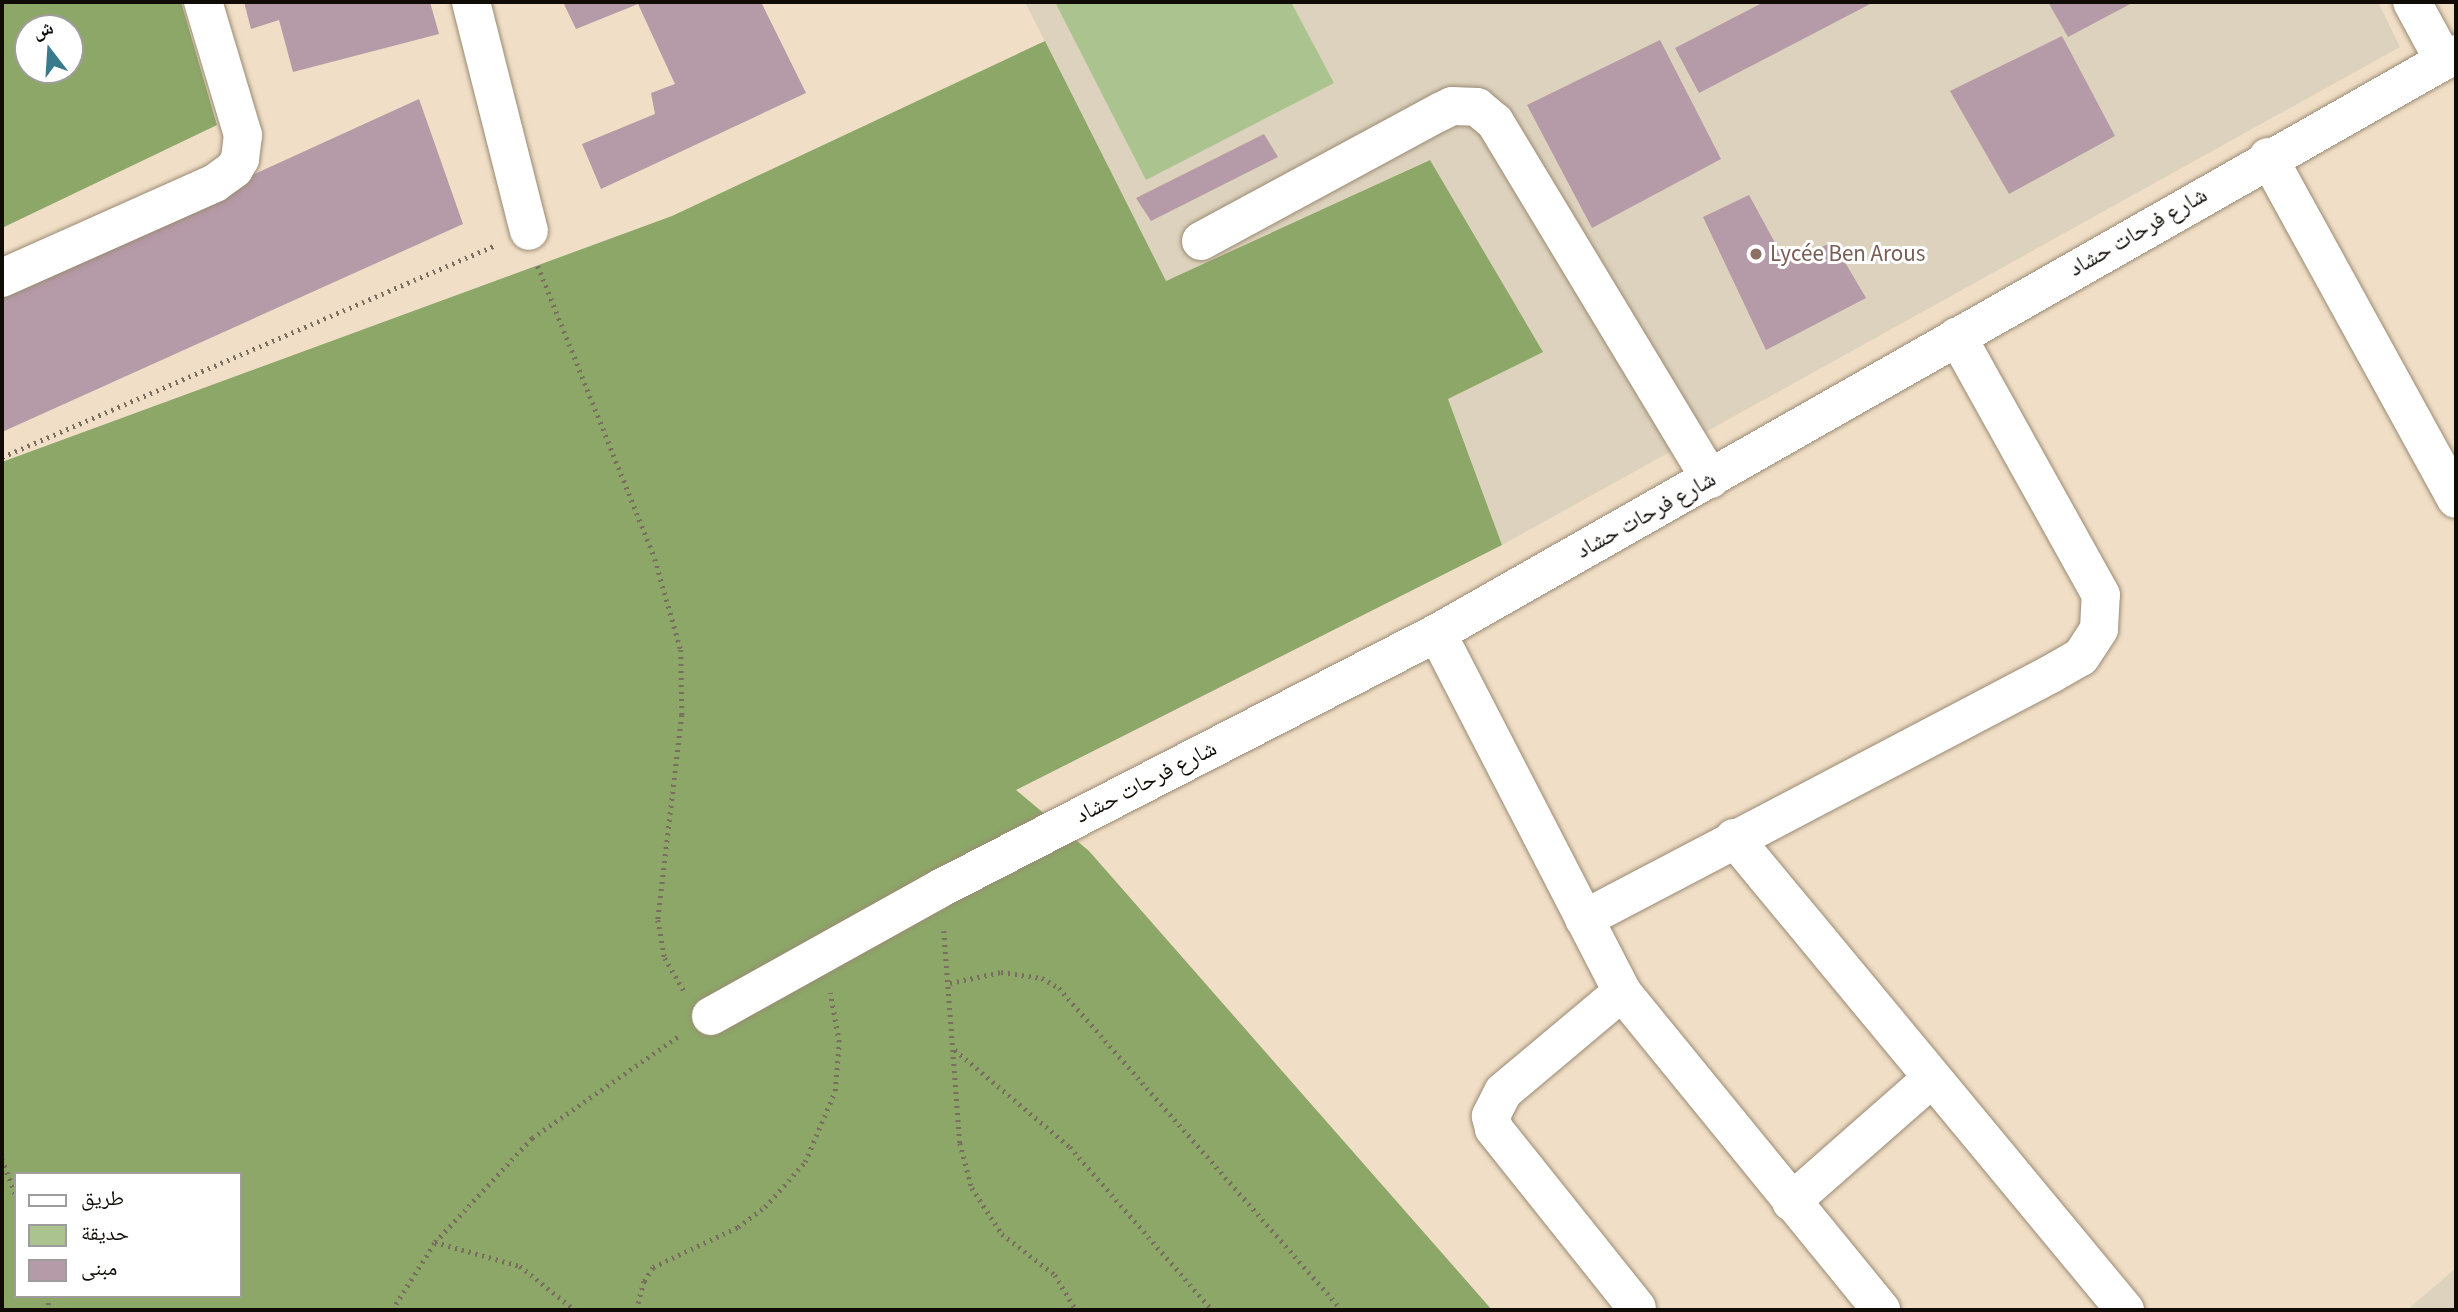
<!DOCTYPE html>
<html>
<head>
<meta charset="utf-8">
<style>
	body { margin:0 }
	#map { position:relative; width:2458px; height:1312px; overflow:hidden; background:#f0dec6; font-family:"Source Sans 3","Noto Naskh Arabic",sans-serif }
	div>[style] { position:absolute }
	.education>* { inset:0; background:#ddd2bd }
	.green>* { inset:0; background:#abc38e }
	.forest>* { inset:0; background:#8ca768 }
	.building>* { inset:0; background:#b59aa7 }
	.path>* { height:4.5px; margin-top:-2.25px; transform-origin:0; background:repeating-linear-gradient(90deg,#786d5e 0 2px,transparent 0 7px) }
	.roads { filter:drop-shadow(0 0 2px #9a8a74) drop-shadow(0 0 2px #9a8a74) }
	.minor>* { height:38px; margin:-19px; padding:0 19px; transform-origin:19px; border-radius:19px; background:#fff }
	.dots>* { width:19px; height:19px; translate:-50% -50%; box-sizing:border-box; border:4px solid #fff; border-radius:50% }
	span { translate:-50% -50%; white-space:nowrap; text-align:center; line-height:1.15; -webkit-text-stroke:6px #fff; paint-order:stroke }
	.street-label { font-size:23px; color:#100b04 }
	.education-label { font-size:23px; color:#785e54 }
	.left { translate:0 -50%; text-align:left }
	.frame { position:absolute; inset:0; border:4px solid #100b04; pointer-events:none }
	.legend { position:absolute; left:14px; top:1172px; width:228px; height:126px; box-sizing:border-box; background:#fff; border:2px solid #9f9d9b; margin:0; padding:9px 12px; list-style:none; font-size:21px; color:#100b04 }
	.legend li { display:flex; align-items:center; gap:14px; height:35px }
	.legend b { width:35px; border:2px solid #9f9d9b }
	.north { position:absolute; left:14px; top:14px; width:70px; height:70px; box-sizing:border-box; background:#fff; border:2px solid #9f9d9b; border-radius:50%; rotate:343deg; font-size:19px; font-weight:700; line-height:28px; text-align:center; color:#100b04 }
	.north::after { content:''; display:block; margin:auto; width:24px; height:32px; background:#397b8c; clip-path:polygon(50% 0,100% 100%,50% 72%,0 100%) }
</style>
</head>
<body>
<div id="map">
	<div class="education">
		<i style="clip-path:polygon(1025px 2px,2378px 2px,2400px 47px,1502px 545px,1448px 399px,1542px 352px,1429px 160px,1166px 281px)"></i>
		<i style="clip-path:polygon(2456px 1268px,2456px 1310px,2407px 1310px)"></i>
	</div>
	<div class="green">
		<i style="clip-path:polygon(1055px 2px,1291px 2px,1334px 83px,1146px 180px)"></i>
	</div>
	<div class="forest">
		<i style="clip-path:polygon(evenodd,2px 2px,181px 2px,217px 125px,2px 228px,2px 2px,28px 28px,70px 28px,70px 70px,28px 70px,28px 28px)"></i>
		<i style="clip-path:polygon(evenodd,1045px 41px,1166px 281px,1430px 160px,1543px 352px,1448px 399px,1502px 545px,1016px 790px,1089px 851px,1492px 1310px,2px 1310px,2px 462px,672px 216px,1045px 41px,16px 1174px,240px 1174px,240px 1296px,16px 1296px,16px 1174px)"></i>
	</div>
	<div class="building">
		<i style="clip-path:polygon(244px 2px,430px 2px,439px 34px,293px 72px,279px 20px,251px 29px)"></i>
		<i style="clip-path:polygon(563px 2px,761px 2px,806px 93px,601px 189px,582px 144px,655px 114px,651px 93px,675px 84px,638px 4px,576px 29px)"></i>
		<i style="clip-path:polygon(1764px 2px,1874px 2px,1699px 93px,1675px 48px)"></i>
		<i style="clip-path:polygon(2048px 2px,2134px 2px,2068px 37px)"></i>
		<i style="clip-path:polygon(2062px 36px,2115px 136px,2009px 194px,1950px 91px)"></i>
		<i style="clip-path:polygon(1660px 40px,1721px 159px,1592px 228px,1527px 105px)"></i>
		<i style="clip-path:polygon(419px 99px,463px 224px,2px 432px,2px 289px)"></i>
		<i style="clip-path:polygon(1264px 134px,1278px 157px,1151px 221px,1136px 198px)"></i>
		<i style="clip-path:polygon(1749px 195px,1786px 263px,1833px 242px,1866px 298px,1766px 350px,1703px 217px)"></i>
	</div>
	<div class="path">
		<i style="left:538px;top:266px;width:315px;rotate:68.2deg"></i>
		<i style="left:655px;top:559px;width:95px;rotate:74.1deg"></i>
		<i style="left:681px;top:650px;width:65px;rotate:89.1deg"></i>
		<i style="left:682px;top:715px;width:206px;rotate:96.7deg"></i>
		<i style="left:658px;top:920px;width:39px;rotate:80deg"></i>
		<i style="left:665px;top:958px;width:38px;rotate:60deg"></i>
		<i style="left:2px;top:457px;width:538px;rotate:-23.23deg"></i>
		<i style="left:944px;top:931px;width:213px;rotate:85.7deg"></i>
		<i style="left:960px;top:1143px;width:47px;rotate:75.1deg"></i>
		<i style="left:972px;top:1188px;width:55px;rotate:56.9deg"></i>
		<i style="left:1002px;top:1234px;width:67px;rotate:37.7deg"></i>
		<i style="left:1055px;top:1275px;width:41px;rotate:59deg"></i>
		<i style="left:950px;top:983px;width:52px;rotate:-12.2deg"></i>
		<i style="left:1001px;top:972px;width:41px;rotate:8.3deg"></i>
		<i style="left:1042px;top:978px;width:20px;rotate:30deg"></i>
		<i style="left:1059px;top:988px;width:429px;rotate:48.7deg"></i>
		<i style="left:955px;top:1050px;width:150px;rotate:40.1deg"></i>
		<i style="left:1070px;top:1147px;width:216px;rotate:48.9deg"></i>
		<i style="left:2px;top:1159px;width:40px;rotate:69deg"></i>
		<i style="left:435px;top:1242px;width:88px;rotate:15.8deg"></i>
		<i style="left:520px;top:1266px;width:70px;rotate:38.7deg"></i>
		<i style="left:48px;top:1296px;width:14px;rotate:86deg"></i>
		<i style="left:392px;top:1310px;width:80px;rotate:-57.7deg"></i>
		<i style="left:435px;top:1242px;width:142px;rotate:-47deg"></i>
		<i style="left:532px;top:1138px;width:179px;rotate:-34.8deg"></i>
		<i style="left:636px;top:1310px;width:30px;rotate:-75deg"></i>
		<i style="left:644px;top:1281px;width:17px;rotate:-57deg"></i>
		<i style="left:653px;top:1267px;width:94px;rotate:-25.2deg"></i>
		<i style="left:738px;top:1227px;width:34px;rotate:-37deg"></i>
		<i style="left:765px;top:1207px;width:60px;rotate:-48.4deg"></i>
		<i style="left:805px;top:1162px;width:77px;rotate:-67.1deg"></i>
		<i style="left:835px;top:1091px;width:49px;rotate:-85.3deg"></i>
		<i style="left:839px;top:1042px;width:50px;rotate:-100.4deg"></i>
	</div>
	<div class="roads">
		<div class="minor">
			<i style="left:471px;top:2px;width:236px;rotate:75.8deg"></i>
			<i style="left:2412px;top:2px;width:67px;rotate:61.5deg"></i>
			<i style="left:2268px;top:157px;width:390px;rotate:61.2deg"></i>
			<i style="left:1201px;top:241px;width:272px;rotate:-28.4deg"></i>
			<i style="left:1440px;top:112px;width:13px;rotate:-27deg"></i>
			<i style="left:1452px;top:106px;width:25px;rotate:2deg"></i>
			<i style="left:1477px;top:107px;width:23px;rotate:40deg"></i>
			<i style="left:1495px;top:122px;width:417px;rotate:58.9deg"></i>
			<i style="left:2px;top:278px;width:233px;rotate:-24deg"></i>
			<i style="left:215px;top:183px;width:24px;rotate:-36deg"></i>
			<i style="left:234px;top:169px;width:12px;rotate:-59deg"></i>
			<i style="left:240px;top:159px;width:24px;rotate:-83deg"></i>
			<i style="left:243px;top:135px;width:139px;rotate:-106.7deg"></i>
			<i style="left:1437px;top:633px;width:404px;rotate:62.7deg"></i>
			<i style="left:1622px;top:992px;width:410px;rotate:50.8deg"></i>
			<i style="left:1734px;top:838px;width:613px;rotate:50.36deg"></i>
			<i style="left:1584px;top:919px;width:527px;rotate:-27.68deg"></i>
			<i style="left:2051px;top:674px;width:34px;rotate:-30deg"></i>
			<i style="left:2081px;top:657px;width:33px;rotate:-57deg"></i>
			<i style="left:2099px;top:629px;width:34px;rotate:-87deg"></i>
			<i style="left:2101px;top:595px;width:296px;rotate:-119.1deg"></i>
			<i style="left:1622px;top:992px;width:155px;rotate:140deg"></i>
			<i style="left:1503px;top:1092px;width:27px;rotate:117deg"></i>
			<i style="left:1491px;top:1116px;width:13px;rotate:77deg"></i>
			<i style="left:1494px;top:1129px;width:229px;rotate:51.4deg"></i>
			<i style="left:711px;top:1016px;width:261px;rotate:-29.1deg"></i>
			<i style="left:939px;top:889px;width:560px;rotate:-27.21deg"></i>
			<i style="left:1437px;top:633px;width:1172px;rotate:-29.61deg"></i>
			<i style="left:1791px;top:1202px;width:186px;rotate:-41.3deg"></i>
		</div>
	</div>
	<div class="dots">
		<i style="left:1756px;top:254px;background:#8d6e63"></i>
	</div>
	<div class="street-label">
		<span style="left:2138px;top:232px;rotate:-30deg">شارع فرحات حشاد</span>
		<span style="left:1646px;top:515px;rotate:-29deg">شارع فرحات حشاد</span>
		<span style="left:1146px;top:782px;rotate:-27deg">شارع فرحات حشاد</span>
	</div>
	<div class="education-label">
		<span class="left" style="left:1770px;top:254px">Lycée Ben Arous</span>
	</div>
	<div class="frame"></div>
	<ul class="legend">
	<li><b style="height:9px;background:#fff"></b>طريق</li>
	<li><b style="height:19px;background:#abc38e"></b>حديقة</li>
	<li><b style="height:19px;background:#b59aa7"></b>مبنى</li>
	</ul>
	<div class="north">ش</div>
</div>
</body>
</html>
